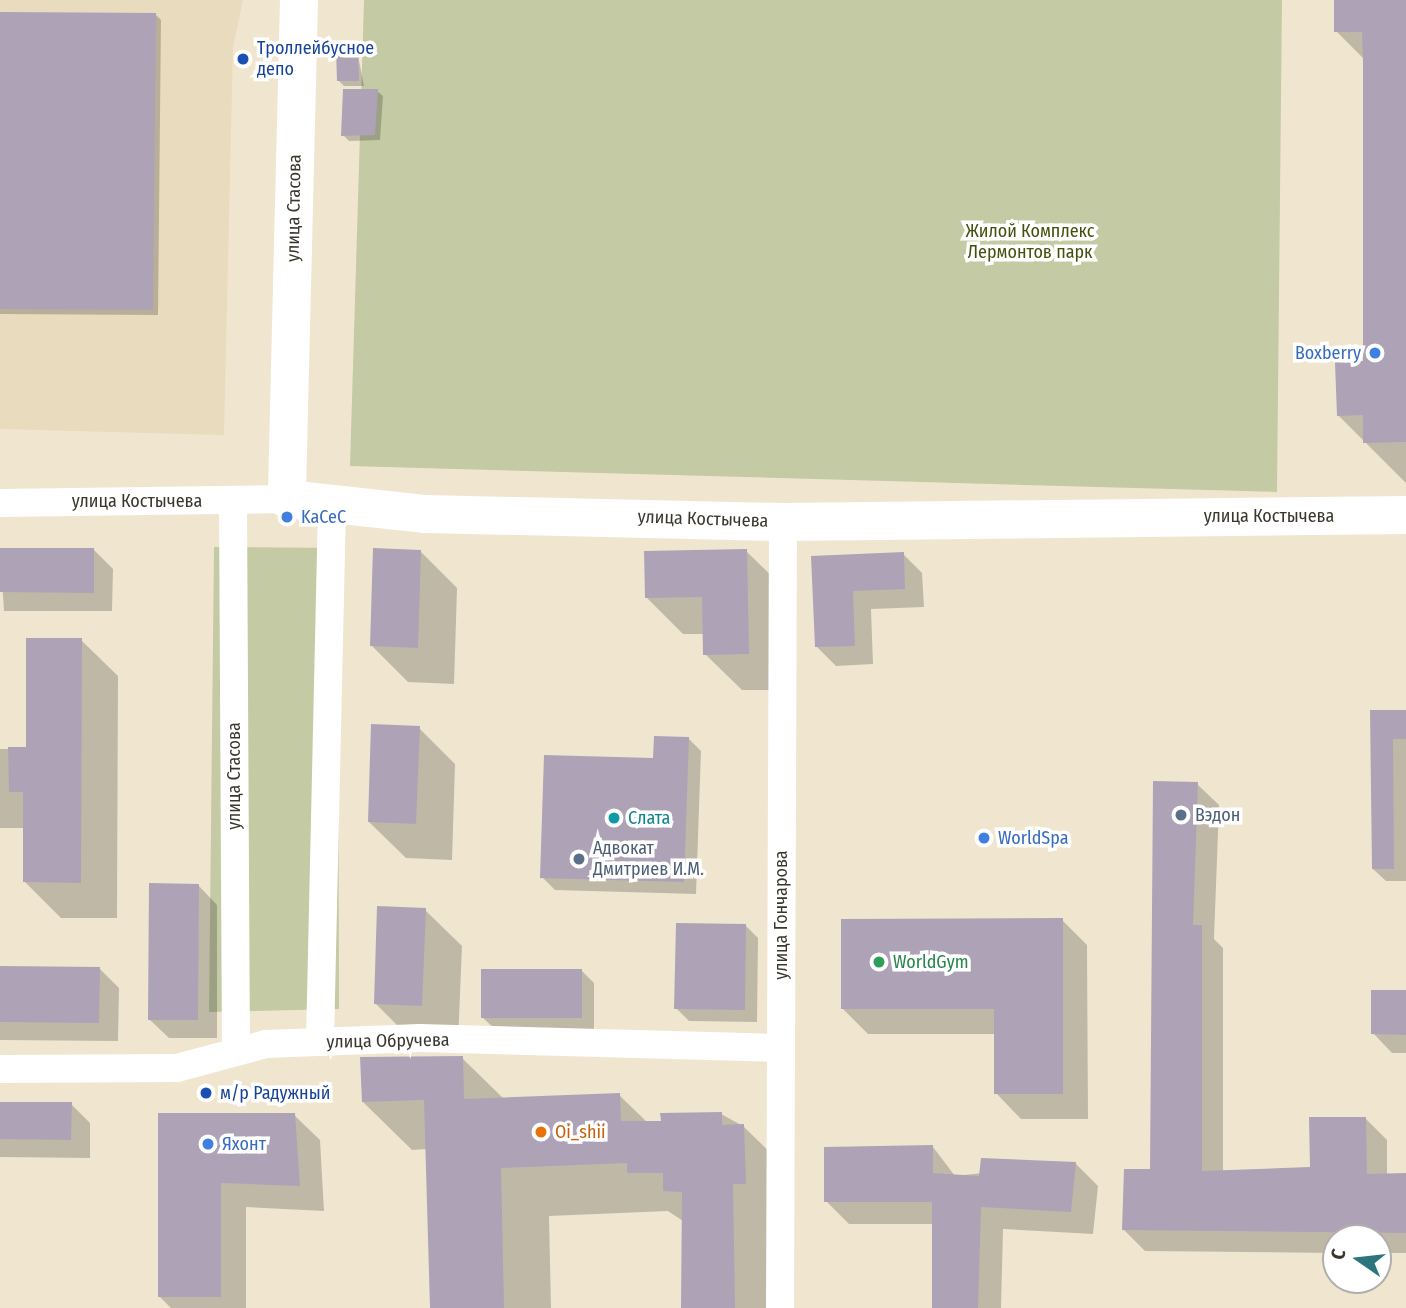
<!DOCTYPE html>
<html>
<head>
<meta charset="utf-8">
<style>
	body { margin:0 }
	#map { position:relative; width:1406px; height:1308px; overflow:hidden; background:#f0e6d0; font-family:"Fira Sans Condensed",sans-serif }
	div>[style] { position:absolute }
	.built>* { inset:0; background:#e8dbbe }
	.green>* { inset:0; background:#c3caa4 }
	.shadow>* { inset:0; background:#0003 }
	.building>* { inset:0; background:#aea2b7 }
	.street>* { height:28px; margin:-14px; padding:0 14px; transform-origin:14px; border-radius:14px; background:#fff }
	.secondary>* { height:38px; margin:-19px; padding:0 19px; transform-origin:19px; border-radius:19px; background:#fff }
	.dots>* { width:19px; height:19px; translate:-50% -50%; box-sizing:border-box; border:4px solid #fff; border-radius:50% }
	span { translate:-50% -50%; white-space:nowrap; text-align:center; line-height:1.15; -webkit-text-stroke:7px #fff; paint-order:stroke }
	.transit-label { font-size:18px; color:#164399 }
	.left { translate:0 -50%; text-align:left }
	.street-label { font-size:18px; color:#39362d }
	.park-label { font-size:18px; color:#474f0d }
	.shop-label { font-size:18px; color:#366cbe }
	.right { translate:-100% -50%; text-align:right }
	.service-label { font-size:18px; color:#4e5e75 }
	.culture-label { font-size:18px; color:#0d838f }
	.leisure-label { font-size:18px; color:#27864d }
	.food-label { font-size:18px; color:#c56008 }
	.north { position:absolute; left:1322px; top:1224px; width:70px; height:70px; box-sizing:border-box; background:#fff; border:2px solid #b0afab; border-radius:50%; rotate:284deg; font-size:19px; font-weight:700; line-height:28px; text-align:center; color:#39362d }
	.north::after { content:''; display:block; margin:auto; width:24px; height:32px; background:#2c757d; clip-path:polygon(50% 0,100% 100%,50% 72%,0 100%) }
</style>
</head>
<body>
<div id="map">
	<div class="built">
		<i style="clip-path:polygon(0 0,243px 0,233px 47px,224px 435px,0 429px)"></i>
	</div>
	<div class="green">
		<i style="clip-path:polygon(364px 0,1282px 0,1277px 492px,350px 466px)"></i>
		<i style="clip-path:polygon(214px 547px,338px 548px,339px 1009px,209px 1012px)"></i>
	</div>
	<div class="shadow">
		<i style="clip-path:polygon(1336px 0,1406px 0,1406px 483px,1338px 415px,1364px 363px,1364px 59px,1336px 31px)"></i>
		<i style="clip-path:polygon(0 13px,155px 14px,161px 20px,158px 315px,0 314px)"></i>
		<i style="clip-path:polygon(357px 51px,364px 86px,344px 86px,338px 80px)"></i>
		<i style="clip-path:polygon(377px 91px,383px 96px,380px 140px,349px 141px,343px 135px)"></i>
		<i style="clip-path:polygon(0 549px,94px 550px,113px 569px,112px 611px,4px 611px)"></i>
		<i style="clip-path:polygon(746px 551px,783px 587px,784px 690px,742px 690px,705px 654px,705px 634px,683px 634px,646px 597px)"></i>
		<i style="clip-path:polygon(421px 552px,457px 588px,454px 684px,408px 682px,372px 646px)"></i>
		<i style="clip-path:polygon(903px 554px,922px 573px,924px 607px,871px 609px,873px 664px,836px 666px,817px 647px,813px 558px)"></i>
		<i style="clip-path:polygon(81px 640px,118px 676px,117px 918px,61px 918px,25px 882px,25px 828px,0 828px,0 749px,27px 749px)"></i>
		<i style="clip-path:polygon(1372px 712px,1406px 712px,1406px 881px,1386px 881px,1373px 869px)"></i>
		<i style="clip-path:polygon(419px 728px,455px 764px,452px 860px,406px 858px,369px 822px)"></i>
		<i style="clip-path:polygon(689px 739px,701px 751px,696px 894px,555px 890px,542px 877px,655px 760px)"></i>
		<i style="clip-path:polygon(1197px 784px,1219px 805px,1214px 939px,1223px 948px,1223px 1172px,1312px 1169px,1366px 1119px,1387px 1140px,1387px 1175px,1406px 1175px,1406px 1253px,1378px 1253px,1378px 1238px,1336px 1238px,1336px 1253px,1145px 1251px,1124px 1230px,1152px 1171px)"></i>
		<i style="clip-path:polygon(198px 885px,217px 905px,217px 1038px,169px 1038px,149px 1019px)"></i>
		<i style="clip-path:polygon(425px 910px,462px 946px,458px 1042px,412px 1040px,376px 1004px)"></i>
		<i style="clip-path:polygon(1062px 920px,1087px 945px,1088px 1119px,1021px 1119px,996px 1093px,996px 1034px,868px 1034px,843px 1009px)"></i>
		<i style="clip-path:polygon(745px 925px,758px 938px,757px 1022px,689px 1021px,676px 1008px)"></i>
		<i style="clip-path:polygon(0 968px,100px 969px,119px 988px,118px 1041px,0 1040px)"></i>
		<i style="clip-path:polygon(581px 970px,594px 983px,594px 1030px,496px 1030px,483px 1018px)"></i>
		<i style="clip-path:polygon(1406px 992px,1406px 1053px,1392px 1053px,1373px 1033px)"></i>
		<i style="clip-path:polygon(462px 1058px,504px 1099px,619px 1095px,648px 1123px,721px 1114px,743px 1126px,792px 1174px,784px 1308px,683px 1308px,683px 1221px,668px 1211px,549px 1216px,551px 1308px,432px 1308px,427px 1149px,412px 1150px,363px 1102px)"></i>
		<i style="clip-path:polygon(0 1103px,71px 1104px,90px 1123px,90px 1158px,0 1157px)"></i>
		<i style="clip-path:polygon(160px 1115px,294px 1115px,320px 1140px,324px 1211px,246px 1207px,246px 1308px,171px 1308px,160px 1297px)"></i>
		<i style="clip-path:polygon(933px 1147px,955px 1176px,1075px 1163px,1098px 1186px,1093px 1234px,1003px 1229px,1001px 1308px,932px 1308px,933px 1224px,849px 1224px,826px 1201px)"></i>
	</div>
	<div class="building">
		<i style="clip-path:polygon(1334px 0,1406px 0,1406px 442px,1363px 443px,1363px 415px,1337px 416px,1335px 362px,1363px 361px,1363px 62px,1362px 32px,1334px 32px)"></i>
		<i style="clip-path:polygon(0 12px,156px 13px,153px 310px,0 309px)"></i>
		<i style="clip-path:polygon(358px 49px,359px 81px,337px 81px,336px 50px)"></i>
		<i style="clip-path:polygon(343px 89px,378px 89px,375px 135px,341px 136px)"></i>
		<i style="clip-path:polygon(0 548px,94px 548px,94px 593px,0 592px)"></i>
		<i style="clip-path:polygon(373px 548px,421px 550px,418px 648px,370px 646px)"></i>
		<i style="clip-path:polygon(747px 549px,749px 654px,703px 655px,702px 597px,645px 598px,644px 551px)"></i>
		<i style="clip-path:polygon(904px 552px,905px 589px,853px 591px,855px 646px,815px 647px,811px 556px)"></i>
		<i style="clip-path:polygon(26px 638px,82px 638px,81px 883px,23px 882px,23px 792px,9px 792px,8px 747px,26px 747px)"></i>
		<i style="clip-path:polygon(1370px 710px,1406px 710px,1406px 739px,1393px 739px,1394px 869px,1372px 869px)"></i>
		<i style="clip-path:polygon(371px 724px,420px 726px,416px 824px,368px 822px)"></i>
		<i style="clip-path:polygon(654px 736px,689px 737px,684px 882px,540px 878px,544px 755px,653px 758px)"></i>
		<i style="clip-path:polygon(1153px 781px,1198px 782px,1193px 925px,1202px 925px,1202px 1171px,1310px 1167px,1309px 1117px,1366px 1117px,1367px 1174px,1406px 1173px,1406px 1233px,1122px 1230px,1124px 1169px,1150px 1169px)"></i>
		<i style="clip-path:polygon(149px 883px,199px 884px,198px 1020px,148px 1020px)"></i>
		<i style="clip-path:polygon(377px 906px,426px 908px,422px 1006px,374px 1004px)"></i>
		<i style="clip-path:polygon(1063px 918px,1063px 1094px,994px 1094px,994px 1009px,841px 1009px,841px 919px)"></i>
		<i style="clip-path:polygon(676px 923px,746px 924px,745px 1010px,674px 1009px)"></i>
		<i style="clip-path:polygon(0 966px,100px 967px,99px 1023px,0 1022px)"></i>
		<i style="clip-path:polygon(481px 969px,582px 969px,582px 1018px,481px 1018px)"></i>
		<i style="clip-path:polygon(1371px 990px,1406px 990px,1406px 1035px,1371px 1034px)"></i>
		<i style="clip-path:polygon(463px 1056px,464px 1099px,620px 1093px,621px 1121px,661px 1121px,660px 1113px,722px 1112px,722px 1125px,744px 1124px,746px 1184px,733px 1184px,735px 1308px,681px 1308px,682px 1192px,663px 1191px,663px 1173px,627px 1173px,627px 1163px,501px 1168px,504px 1308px,430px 1308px,424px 1100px,362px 1102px,360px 1057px)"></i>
		<i style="clip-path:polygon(0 1102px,72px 1102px,71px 1140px,0 1139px)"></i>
		<i style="clip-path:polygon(158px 1113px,295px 1113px,300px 1186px,221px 1183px,221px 1297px,158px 1297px)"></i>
		<i style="clip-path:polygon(933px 1145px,933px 1173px,979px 1176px,981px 1158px,1076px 1162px,1071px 1212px,981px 1207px,978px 1308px,932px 1308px,932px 1202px,824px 1202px,824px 1147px)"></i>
	</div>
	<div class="street">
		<i style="left:233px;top:501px;width:550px;rotate:89.69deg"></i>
		<i style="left:0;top:503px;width:287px;rotate:-0.8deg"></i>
		<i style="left:320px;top:1042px;width:537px;rotate:-88.72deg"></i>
		<i style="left:0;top:1069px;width:177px;rotate:-0.3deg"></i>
		<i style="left:177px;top:1068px;width:92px;rotate:-15.1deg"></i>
		<i style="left:266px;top:1044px;width:154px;rotate:-2.2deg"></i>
		<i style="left:420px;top:1038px;width:360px;rotate:1.6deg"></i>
		<i style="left:780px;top:1308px;width:786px;rotate:-89.78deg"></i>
	</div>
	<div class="secondary">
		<i style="left:299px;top:0;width:499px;rotate:91.4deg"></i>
		<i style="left:287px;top:499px;width:140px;rotate:6.2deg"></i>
		<i style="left:426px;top:514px;width:357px;rotate:1.3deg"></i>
		<i style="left:783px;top:522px;width:623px;rotate:-0.64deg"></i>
	</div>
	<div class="dots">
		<i style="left:243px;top:59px;background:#1a4fb4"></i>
		<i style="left:1375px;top:353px;background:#3f7fe0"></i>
		<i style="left:287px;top:517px;background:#3f7fe0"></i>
		<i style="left:1181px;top:815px;background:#5c6f8a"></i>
		<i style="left:614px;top:818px;background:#0f9aa8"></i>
		<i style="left:984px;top:838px;background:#3f7fe0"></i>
		<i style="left:579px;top:859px;background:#5c6f8a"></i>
		<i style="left:879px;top:962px;background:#2e9e5b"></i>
		<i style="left:206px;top:1093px;background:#1a4fb4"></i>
		<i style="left:541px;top:1132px;background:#e8710a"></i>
		<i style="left:208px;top:1144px;background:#3f7fe0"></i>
	</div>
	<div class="transit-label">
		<span class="left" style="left:257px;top:59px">Троллейбусное<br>депо</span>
		<span class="left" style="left:220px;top:1093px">м/р Радужный</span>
	</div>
	<div class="street-label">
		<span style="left:294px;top:208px;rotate:-89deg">улица Стасова</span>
		<span style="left:137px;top:501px">улица Костычева</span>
		<span style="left:1269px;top:516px">улица Костычева</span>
		<span style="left:703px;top:519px;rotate:2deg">улица Костычева</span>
		<span style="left:234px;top:776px;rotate:-90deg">улица Стасова</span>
		<span style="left:781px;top:915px;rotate:-90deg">улица Гончарова</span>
		<span style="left:388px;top:1041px;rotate:-1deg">улица Обручева</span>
	</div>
	<div class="park-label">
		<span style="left:1030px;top:242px">Жилой Комплекс<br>Лермонтов парк</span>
	</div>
	<div class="shop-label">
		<span class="right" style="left:1361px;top:353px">Boxberry</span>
		<span class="left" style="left:301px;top:517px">KaCeC</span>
		<span class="left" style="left:998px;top:838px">WorldSpa</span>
		<span class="left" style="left:222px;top:1144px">Яхонт</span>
	</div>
	<div class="service-label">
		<span class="left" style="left:1195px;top:815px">Вэдон</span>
		<span class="left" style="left:593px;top:859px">Адвокат<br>Дмитриев И.М.</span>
	</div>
	<div class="culture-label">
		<span class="left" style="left:628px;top:818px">Слата</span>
	</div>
	<div class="leisure-label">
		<span class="left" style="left:893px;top:962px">WorldGym</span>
	</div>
	<div class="food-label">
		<span class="left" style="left:555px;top:1132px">Oi_shii</span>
	</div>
	<div class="north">С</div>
</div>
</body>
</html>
